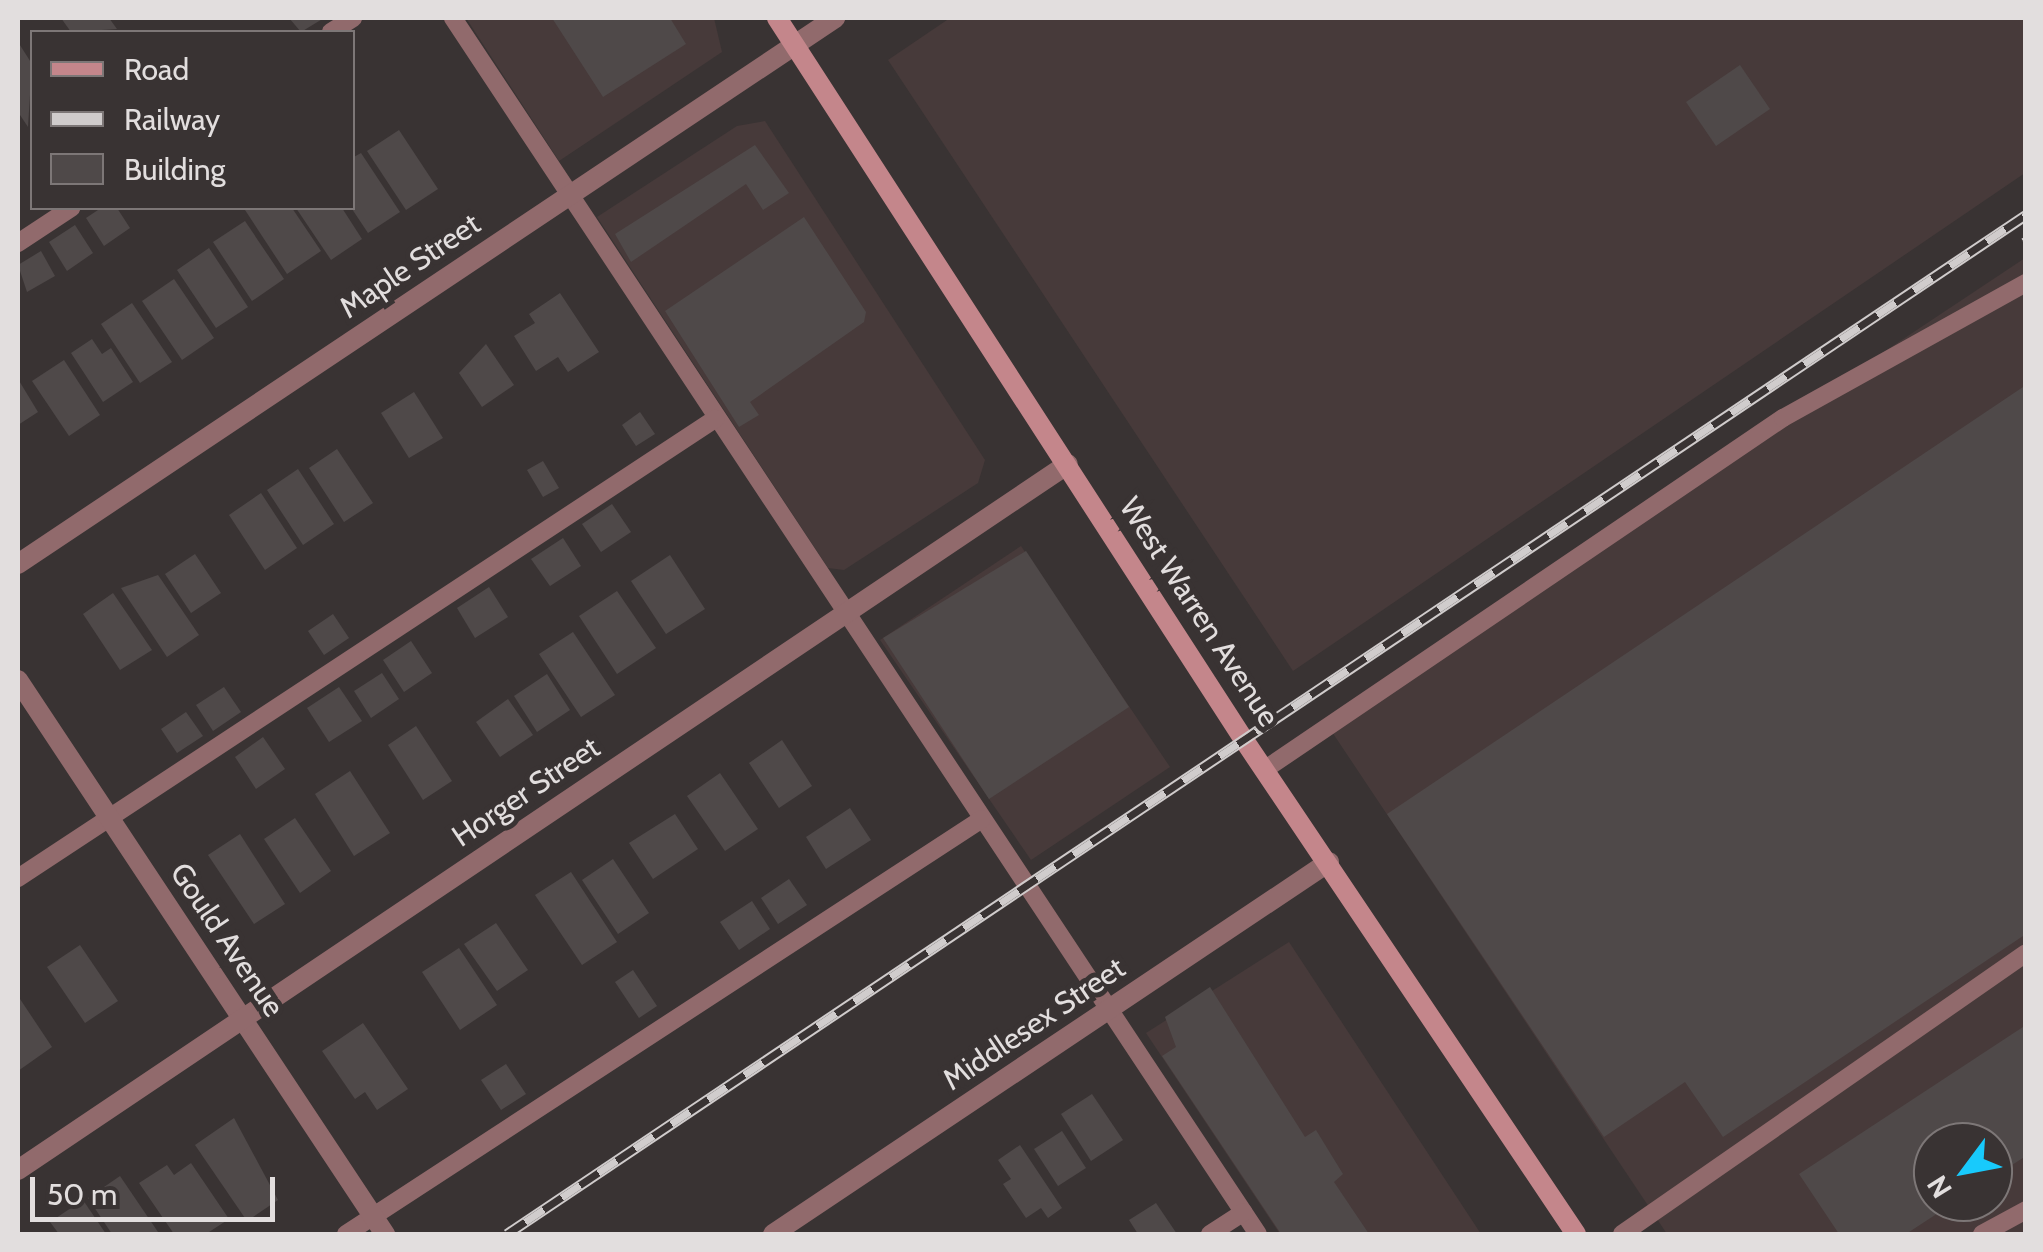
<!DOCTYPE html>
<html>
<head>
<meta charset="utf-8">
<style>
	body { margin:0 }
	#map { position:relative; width:2043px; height:1252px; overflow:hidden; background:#393333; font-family:Cabin,sans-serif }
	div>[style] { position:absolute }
	.built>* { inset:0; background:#473a3a }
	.building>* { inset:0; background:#4f4949 }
	.lane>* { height:18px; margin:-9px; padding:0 9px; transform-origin:9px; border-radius:9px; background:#916a6c }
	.street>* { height:20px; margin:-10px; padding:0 10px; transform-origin:10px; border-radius:10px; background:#916a6c }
	.secondary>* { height:20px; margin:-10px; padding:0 10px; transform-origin:10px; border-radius:10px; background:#c4868b }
	.rail>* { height:11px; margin-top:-5.5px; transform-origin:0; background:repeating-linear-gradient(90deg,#393333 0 22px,#d0cccc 0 44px); box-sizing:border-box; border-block:2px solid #d0cccc }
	span { translate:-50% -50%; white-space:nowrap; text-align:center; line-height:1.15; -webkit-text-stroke:10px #393333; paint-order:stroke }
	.street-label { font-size:30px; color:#e2dede }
	.frame { position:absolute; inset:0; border:20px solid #e2dede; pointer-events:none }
	.legend { position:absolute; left:30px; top:30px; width:325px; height:180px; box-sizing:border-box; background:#393333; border:2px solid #7d7777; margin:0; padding:12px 18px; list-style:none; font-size:30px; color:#e2dede }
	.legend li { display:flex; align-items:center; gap:20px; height:50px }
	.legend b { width:50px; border:2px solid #7d7777 }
	.north { position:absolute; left:1913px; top:1122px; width:100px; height:100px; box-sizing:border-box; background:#393333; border:2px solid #7d7777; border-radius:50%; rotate:238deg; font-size:28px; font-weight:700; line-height:40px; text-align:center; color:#e2dede }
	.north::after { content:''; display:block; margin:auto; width:35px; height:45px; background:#18cafc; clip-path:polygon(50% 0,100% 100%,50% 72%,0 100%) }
	.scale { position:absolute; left:30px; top:1177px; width:245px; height:45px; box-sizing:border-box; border:5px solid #e2dede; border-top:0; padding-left:12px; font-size:30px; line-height:35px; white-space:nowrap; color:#e2dede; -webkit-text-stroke:8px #393333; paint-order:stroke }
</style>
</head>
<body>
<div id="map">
	<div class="built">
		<i style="clip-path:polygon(466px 18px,714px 18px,722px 52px,559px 161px)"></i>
		<i style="clip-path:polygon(950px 18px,2025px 18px,2025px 173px,1293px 671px,888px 60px)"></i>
		<i style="clip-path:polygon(765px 121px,985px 460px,978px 483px,844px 570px,828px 568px,597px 217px,737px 126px)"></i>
		<i style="clip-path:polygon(evenodd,2025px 258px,2025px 1234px,1667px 1234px,1326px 723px,2025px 258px,1933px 1142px,1993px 1142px,1993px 1202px,1933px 1202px,1933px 1142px)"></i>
		<i style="clip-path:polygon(1021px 546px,1170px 767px,1031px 860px,880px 640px)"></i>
		<i style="clip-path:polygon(1289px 942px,1481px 1234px,1280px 1234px,1146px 1033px)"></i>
	</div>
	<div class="building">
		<i style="clip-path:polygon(61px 18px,109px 18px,117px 29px,71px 32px)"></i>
		<i style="clip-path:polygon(289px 18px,324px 18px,301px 32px)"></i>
		<i style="clip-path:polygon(552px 18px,670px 18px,686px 44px,603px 97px)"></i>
		<i style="clip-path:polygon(18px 42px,32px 64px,28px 127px,18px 112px)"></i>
		<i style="clip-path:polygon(1740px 65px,1770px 109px,1716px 146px,1686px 102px)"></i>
		<i style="clip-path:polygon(399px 130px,438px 189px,406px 210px,367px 151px)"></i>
		<i style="clip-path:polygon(755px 145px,789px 193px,763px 210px,746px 184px,631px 262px,615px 234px)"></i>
		<i style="clip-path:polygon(361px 153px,400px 212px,368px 233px,352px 209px,352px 158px)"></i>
		<i style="clip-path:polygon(101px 208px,117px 208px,130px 228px,104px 246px,86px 218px)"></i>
		<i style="clip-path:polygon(272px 208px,292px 208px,321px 251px,287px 274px,245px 210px)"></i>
		<i style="clip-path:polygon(296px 208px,342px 208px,362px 239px,331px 260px)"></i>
		<i style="clip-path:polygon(804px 217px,866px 312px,864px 322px,750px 402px,759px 415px,739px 427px,665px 311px)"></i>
		<i style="clip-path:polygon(245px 221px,284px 279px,252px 301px,213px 242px)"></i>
		<i style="clip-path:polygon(75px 225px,93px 253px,67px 271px,49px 242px)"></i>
		<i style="clip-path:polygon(209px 248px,248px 307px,216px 328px,177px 270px)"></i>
		<i style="clip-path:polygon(41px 251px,55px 276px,27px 292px,18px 265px)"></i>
		<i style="clip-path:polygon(174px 279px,214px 338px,182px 360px,142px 301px)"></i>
		<i style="clip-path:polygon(560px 293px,599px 352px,568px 372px,558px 357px,536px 371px,514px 336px,535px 323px,529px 314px)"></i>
		<i style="clip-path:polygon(132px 303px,172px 362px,140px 383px,101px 324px)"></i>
		<i style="clip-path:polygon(92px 339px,102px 354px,111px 348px,133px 382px,103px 402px,71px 353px)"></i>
		<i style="clip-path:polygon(486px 344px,514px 385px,482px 407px,459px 373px)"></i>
		<i style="clip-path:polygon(64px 360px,100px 415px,69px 436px,32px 381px)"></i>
		<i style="clip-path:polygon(18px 379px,38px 412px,18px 425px)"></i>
		<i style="clip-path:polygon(2026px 385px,2026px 934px,1723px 1137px,1685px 1082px,1604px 1137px,1387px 814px)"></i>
		<i style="clip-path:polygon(414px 392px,443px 438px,409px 458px,381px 413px)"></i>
		<i style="clip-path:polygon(640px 412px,655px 434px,636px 446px,622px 425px)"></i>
		<i style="clip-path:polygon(337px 449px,373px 503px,344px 522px,309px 468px)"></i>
		<i style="clip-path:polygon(543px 461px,559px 488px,543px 497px,527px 470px)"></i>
		<i style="clip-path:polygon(298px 469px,334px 524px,303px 545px,267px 490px)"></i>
		<i style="clip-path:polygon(261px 493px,297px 548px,265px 570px,229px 515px)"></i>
		<i style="clip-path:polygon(612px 504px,631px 532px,601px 552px,582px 524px)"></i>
		<i style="clip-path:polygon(563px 538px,581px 566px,550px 586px,531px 559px)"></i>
		<i style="clip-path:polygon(1026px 551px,1129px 707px,989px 799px,883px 638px)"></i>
		<i style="clip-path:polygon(195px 554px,221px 593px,191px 613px,165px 574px)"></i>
		<i style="clip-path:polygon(670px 555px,705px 609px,666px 634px,631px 581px)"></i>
		<i style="clip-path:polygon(158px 575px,199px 635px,167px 657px,121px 588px)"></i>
		<i style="clip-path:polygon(489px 587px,508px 617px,475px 638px,457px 608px)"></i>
		<i style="clip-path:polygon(617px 591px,656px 648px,617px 674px,579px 616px)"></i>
		<i style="clip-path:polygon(113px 593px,152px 650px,120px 670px,83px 614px)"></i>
		<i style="clip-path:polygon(333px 614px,349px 638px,324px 655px,308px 631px)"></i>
		<i style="clip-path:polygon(573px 632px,615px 695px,581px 717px,539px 654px)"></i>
		<i style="clip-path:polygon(411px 641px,432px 673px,404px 692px,383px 660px)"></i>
		<i style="clip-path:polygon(382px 673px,399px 699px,371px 718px,354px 691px)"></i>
		<i style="clip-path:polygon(547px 674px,570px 710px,537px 732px,514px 696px)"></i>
		<i style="clip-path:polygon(224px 687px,241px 712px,213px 731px,196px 705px)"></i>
		<i style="clip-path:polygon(339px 687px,362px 721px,329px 742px,307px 708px)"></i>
		<i style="clip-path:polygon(508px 699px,533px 735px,500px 757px,476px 722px)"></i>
		<i style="clip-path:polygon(186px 712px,203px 736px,177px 753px,161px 729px)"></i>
		<i style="clip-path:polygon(416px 726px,452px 781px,423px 800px,388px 745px)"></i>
		<i style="clip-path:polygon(263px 737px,285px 769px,256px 789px,235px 757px)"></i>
		<i style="clip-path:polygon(782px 740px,812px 786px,779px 808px,749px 763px)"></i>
		<i style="clip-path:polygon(350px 771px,390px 833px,354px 856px,315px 794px)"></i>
		<i style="clip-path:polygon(720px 773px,758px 829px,725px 851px,687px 796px)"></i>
		<i style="clip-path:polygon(850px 808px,871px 840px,826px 869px,806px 837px)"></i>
		<i style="clip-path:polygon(675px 814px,698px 849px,653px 879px,629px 843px)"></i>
		<i style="clip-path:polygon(295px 818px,331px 871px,300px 893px,264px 839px)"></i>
		<i style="clip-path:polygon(240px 834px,285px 904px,254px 924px,208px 855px)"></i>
		<i style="clip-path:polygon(613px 859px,649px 913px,618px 934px,582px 880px)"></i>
		<i style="clip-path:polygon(571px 872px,617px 942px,582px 965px,535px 895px)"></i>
		<i style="clip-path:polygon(789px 879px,807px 905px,778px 924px,761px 898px)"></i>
		<i style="clip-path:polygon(752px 901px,770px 929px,739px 950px,720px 922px)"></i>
		<i style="clip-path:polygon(496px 923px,528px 970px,497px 991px,464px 944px)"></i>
		<i style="clip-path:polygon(80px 945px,118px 1001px,85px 1023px,47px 967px)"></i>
		<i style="clip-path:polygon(459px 948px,497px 1005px,460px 1030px,422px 972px)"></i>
		<i style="clip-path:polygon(633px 970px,657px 1006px,639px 1018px,615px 982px)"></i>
		<i style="clip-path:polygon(1210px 987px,1305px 1137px,1316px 1130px,1343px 1174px,1334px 1182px,1369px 1234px,1281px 1234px,1162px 1056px,1176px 1047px,1165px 1017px)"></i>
		<i style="clip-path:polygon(18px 996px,52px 1047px,18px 1071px)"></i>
		<i style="clip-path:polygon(363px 1023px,408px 1089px,377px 1110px,365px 1092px,355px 1099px,322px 1051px)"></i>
		<i style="clip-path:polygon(2026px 1025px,2026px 1156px,1993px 1177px,1993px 1142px,1933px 1142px,1933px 1202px,1955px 1202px,1906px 1234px,1839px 1234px,1799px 1174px)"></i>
		<i style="clip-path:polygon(506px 1064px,526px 1094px,501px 1110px,481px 1080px)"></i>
		<i style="clip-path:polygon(1092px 1094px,1123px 1140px,1091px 1161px,1061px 1114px)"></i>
		<i style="clip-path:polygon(234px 1118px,278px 1200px,247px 1221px,195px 1145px)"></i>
		<i style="clip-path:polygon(1062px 1131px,1086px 1168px,1058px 1186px,1034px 1149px)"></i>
		<i style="clip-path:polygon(1020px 1145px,1062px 1208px,1048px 1218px,1041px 1208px,1026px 1218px,1003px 1184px,1011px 1179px,998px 1160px)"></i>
		<i style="clip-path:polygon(191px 1163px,229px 1219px,206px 1234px,174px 1234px,139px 1183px,167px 1165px,174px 1175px)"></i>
		<i style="clip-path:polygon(120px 1176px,158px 1232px,155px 1234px,112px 1234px,88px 1198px)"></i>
		<i style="clip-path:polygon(83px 1200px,106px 1234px,59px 1234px,50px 1222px)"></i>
		<i style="clip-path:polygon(1156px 1203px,1177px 1234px,1138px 1234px,1129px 1220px)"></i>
	</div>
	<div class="lane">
		<i style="left:453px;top:18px;width:1458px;rotate:56.5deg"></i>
		<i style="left:331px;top:32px;width:26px;rotate:-32deg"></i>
		<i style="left:18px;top:243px;width:64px;rotate:-33.4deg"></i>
		<i style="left:1264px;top:770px;width:627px;rotate:-34.15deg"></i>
		<i style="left:1783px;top:418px;width:278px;rotate:-29.1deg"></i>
		<i style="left:18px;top:878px;width:835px;rotate:-33.37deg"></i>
		<i style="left:346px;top:1234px;width:759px;rotate:-33.13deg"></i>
		<i style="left:1210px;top:1234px;width:40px;rotate:-32.9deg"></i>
		<i style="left:1622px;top:1234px;width:492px;rotate:-34.8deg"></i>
		<i style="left:1982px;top:1234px;width:50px;rotate:-28.6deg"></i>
	</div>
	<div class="street">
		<i style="left:18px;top:564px;width:983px;rotate:-33.75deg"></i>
		<i style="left:18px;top:680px;width:665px;rotate:56.48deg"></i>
		<i style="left:18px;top:1170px;width:1265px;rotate:-33.92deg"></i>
		<i style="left:773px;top:1234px;width:669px;rotate:-33.79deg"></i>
	</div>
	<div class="secondary">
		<i style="left:777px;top:18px;width:860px;rotate:57.1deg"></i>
		<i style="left:1244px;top:740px;width:595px;rotate:56.1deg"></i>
	</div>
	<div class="rail">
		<i style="left:2024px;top:243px;width:2px;rotate:-27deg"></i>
		<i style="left:507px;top:1234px;width:1829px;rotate:-33.86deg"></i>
	</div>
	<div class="street-label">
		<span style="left:410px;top:266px;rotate:-34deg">Maple Street</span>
		<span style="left:1199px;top:612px;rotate:57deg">West Warren Avenue</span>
		<span style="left:526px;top:792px;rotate:-34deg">Horger Street</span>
		<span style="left:227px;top:940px;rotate:56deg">Gould Avenue</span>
		<span style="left:1034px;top:1024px;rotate:-34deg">Middlesex Street</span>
	</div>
	<div class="frame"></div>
	<ul class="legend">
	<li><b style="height:12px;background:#c4868b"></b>Road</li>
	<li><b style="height:12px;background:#d0cccc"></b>Railway</li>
	<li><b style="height:28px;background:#4f4949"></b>Building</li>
	</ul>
	<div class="north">N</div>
	<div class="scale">50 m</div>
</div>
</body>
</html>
